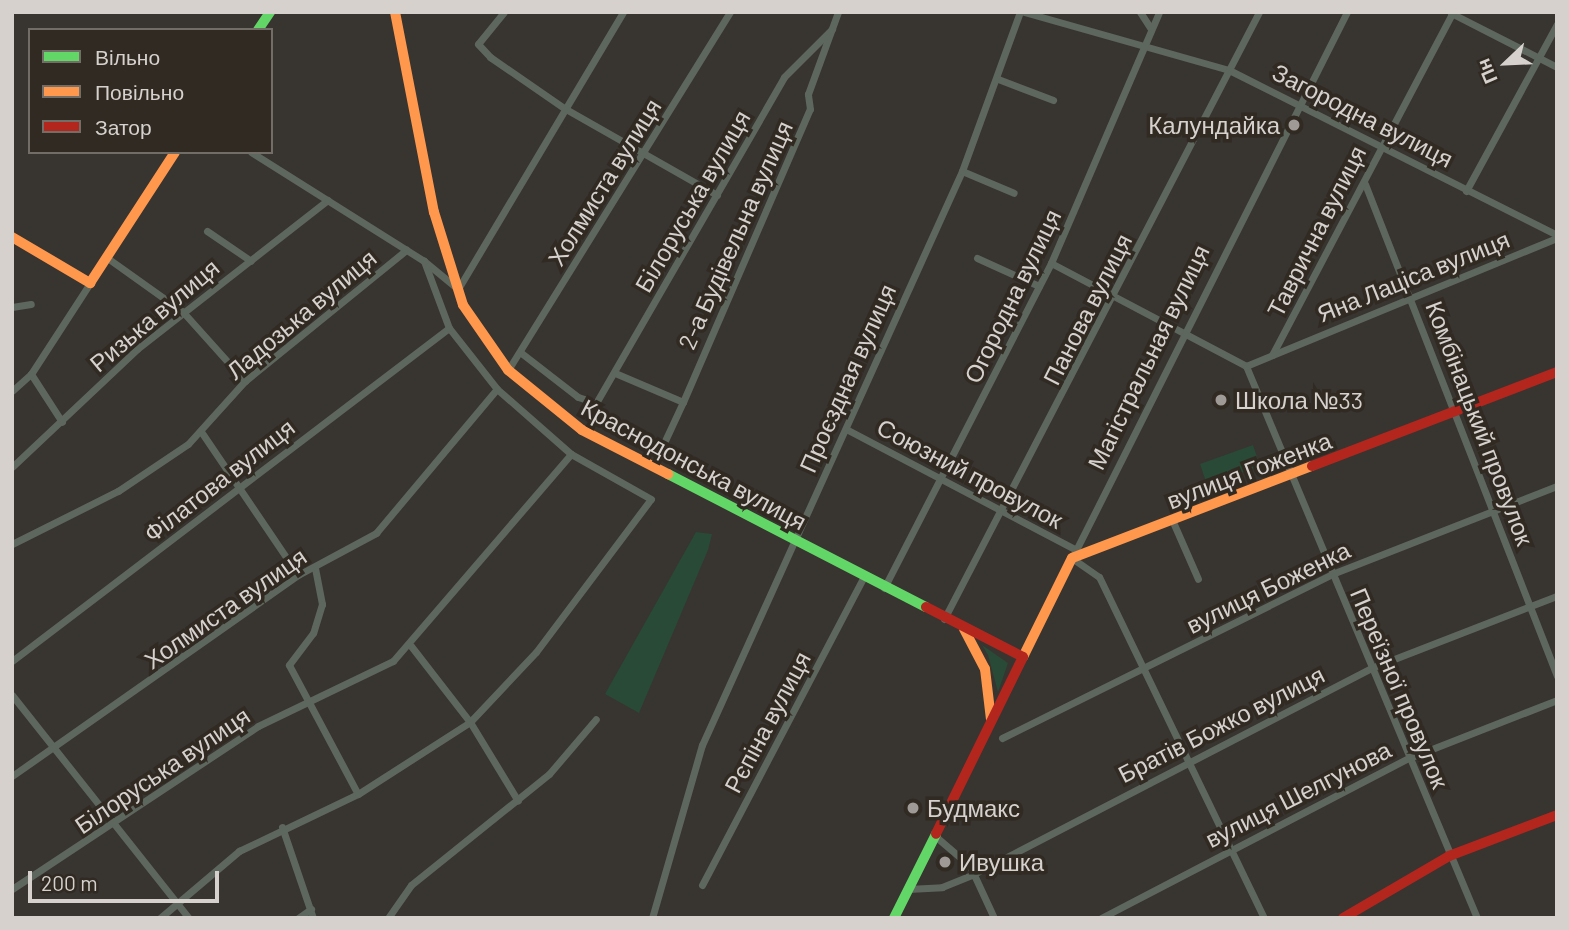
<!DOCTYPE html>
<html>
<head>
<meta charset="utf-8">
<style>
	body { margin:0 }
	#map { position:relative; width:1569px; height:930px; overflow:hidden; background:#383430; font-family:Barlow,sans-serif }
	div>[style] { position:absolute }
	.green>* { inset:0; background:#284a36 }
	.street>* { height:7px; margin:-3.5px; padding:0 3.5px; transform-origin:3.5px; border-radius:3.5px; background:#5e675d }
	.fast>* { height:10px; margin:-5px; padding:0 5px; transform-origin:5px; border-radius:5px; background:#63d668 }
	.slow>* { height:10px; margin:-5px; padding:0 5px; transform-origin:5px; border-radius:5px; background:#ff974d }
	.jam>* { height:10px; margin:-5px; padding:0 5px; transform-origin:5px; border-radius:5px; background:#b3261e }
	.dots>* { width:19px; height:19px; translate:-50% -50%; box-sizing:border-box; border:4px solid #312a23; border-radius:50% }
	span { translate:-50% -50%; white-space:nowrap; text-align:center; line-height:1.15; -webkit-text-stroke:7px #312a23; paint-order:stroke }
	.street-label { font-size:24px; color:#d6d1cd }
	.poi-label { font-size:24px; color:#d6d1cd }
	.right { translate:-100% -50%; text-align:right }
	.left { translate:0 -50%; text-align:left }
	.frame { position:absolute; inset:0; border:14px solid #d6d1cd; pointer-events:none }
	.legend { position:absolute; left:28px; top:28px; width:245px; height:126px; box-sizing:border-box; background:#312a23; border:2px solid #736d67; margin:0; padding:9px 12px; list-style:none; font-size:21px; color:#d6d1cd }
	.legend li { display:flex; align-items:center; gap:14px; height:35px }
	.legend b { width:35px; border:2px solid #736d67 }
	.north { position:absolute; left:1471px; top:28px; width:70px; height:70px; -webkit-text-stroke:5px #312a23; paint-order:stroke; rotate:247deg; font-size:19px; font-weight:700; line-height:28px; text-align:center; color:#d6d1cd }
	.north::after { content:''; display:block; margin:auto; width:24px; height:32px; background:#d6d1cd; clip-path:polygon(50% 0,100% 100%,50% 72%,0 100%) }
	.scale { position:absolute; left:28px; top:871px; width:191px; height:32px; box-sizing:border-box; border:4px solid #d6d1cd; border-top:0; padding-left:9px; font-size:21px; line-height:24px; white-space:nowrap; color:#d6d1cd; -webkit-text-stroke:5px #312a23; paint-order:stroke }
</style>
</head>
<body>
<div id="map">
	<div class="green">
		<i style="clip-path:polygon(1253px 445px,1260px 466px,1207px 485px,1200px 464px)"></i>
		<i style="clip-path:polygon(696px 532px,712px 534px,708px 550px,639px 713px,605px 694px)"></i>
		<i style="clip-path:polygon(982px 645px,1008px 663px,998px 692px,988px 655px)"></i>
	</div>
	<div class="street">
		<i style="left:504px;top:12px;width:41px;rotate:129.1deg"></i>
		<i style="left:478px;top:44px;width:18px;rotate:47deg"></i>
		<i style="left:490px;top:57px;width:90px;rotate:34.6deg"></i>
		<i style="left:564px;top:108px;width:176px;rotate:29.6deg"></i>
		<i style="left:1024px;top:12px;width:213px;rotate:15.8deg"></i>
		<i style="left:1229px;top:70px;width:367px;rotate:26.7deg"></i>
		<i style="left:1140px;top:12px;width:20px;rotate:57deg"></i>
		<i style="left:1451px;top:13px;width:119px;rotate:27deg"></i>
		<i style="left:998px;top:79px;width:59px;rotate:20.9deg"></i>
		<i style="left:962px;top:171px;width:56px;rotate:22.9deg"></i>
		<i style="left:1365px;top:184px;width:528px;rotate:68.68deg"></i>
		<i style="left:1466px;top:191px;width:190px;rotate:-61.4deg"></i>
		<i style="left:207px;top:231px;width:53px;rotate:34.3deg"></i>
		<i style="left:106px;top:257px;width:95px;rotate:35.5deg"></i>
		<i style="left:183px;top:312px;width:93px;rotate:48.1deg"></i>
		<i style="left:977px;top:258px;width:68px;rotate:24.3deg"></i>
		<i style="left:424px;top:261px;width:44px;rotate:39.5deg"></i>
		<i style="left:458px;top:289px;width:322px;rotate:-59.2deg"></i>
		<i style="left:1051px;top:263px;width:221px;rotate:27.8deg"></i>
		<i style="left:12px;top:307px;width:19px;rotate:-9deg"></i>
		<i style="left:520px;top:352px;width:73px;rotate:37.8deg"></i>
		<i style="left:578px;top:397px;width:19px;rotate:18deg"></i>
		<i style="left:596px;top:403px;width:376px;rotate:-60deg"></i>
		<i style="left:784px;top:77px;width:68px;rotate:-45deg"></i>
		<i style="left:1272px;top:355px;width:388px;rotate:-62.2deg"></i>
		<i style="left:1246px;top:366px;width:598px;rotate:67.29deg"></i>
		<i style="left:1246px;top:366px;width:336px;rotate:-22.4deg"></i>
		<i style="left:508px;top:370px;width:421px;rotate:-58.2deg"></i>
		<i style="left:615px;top:373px;width:74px;rotate:23.1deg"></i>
		<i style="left:683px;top:402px;width:319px;rotate:-66.6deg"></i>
		<i style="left:810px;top:109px;width:15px;rotate:-98deg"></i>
		<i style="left:808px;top:94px;width:87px;rotate:-69.9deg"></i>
		<i style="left:31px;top:374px;width:57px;rotate:57.1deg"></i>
		<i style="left:12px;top:391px;width:25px;rotate:-42deg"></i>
		<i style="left:31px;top:374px;width:108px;rotate:-57deg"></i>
		<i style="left:846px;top:429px;width:260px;rotate:27.7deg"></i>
		<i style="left:202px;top:433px;width:171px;rotate:55.9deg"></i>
		<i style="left:663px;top:445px;width:47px;rotate:-65.1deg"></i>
		<i style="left:12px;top:467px;width:172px;rotate:-43.3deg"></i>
		<i style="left:137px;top:349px;width:242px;rotate:-38deg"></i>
		<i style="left:1173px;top:522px;width:62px;rotate:66.3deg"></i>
		<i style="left:12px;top:544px;width:119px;rotate:-26.6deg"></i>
		<i style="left:118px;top:491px;width:84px;rotate:-33.9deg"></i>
		<i style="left:188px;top:444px;width:85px;rotate:-47.9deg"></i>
		<i style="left:245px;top:381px;width:208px;rotate:-39.1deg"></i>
		<i style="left:315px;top:568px;width:37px;rotate:79deg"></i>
		<i style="left:322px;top:604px;width:30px;rotate:107deg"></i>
		<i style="left:313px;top:633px;width:40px;rotate:127deg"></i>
		<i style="left:289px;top:665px;width:146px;rotate:61.9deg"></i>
		<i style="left:884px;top:588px;width:365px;rotate:-62.8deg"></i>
		<i style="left:1051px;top:263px;width:273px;rotate:-66.7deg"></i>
		<i style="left:944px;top:619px;width:684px;rotate:-62.57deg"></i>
		<i style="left:411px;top:646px;width:96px;rotate:52.2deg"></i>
		<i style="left:470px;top:722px;width:92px;rotate:58.7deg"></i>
		<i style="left:12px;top:661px;width:549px;rotate:-37.31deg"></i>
		<i style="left:12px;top:695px;width:285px;rotate:51.6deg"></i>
		<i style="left:1002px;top:738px;width:369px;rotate:-26.4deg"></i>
		<i style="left:1332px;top:574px;width:242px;rotate:-21.4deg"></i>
		<i style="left:12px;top:776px;width:350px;rotate:-35.1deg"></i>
		<i style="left:298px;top:575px;width:89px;rotate:-28.3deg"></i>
		<i style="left:376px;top:533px;width:188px;rotate:-50deg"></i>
		<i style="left:282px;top:827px;width:96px;rotate:71.2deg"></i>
		<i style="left:935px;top:836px;width:46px;rotate:40.6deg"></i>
		<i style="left:970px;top:866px;width:57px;rotate:65.2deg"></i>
		<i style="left:702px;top:885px;width:349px;rotate:-62.3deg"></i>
		<i style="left:12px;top:889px;width:295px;rotate:-33.5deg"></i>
		<i style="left:258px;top:726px;width:150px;rotate:-25.7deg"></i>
		<i style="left:393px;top:661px;width:273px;rotate:-49.3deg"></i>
		<i style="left:908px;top:889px;width:34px;rotate:-3deg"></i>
		<i style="left:942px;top:887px;width:32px;rotate:-22deg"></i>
		<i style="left:972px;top:875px;width:449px;rotate:-27.4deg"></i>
		<i style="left:1371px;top:668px;width:199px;rotate:-21.2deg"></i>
		<i style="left:160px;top:918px;width:104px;rotate:-40.3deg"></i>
		<i style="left:239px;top:851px;width:132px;rotate:-25.6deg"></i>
		<i style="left:358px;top:794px;width:133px;rotate:-32.7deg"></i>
		<i style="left:470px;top:722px;width:96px;rotate:-46.7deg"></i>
		<i style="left:536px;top:652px;width:191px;rotate:-53.1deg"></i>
		<i style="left:651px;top:499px;width:92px;rotate:-150.6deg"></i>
		<i style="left:571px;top:454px;width:98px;rotate:-138.7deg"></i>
		<i style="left:497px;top:389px;width:78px;rotate:-128.2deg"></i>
		<i style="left:449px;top:328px;width:72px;rotate:-110.5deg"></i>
		<i style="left:424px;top:261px;width:204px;rotate:-147.8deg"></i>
		<i style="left:298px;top:918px;width:16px;rotate:-35deg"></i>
		<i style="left:388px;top:918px;width:40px;rotate:-55.1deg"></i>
		<i style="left:411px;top:885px;width:177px;rotate:-38.8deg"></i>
		<i style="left:549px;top:774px;width:72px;rotate:-49.5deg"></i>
		<i style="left:652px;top:918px;width:180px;rotate:-73.9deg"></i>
		<i style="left:702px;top:745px;width:630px;rotate:-65.63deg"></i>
		<i style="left:962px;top:171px;width:169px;rotate:-70deg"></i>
		<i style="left:1101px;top:918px;width:347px;rotate:-27.5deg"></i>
		<i style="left:1409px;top:758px;width:159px;rotate:-21.4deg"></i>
		<i style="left:1264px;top:918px;width:379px;rotate:-115.8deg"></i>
		<i style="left:1099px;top:577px;width:33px;rotate:-145deg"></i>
		<i style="left:1072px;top:558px;width:611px;rotate:-63.27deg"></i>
	</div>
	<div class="fast">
		<i style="left:258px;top:30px;width:22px;rotate:-56deg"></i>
		<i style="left:668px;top:474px;width:290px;rotate:27.3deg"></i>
		<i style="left:894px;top:918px;width:94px;rotate:-63.4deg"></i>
	</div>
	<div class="slow">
		<i style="left:395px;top:12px;width:204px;rotate:79deg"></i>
		<i style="left:434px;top:212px;width:97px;rotate:72.7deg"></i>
		<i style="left:463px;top:305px;width:79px;rotate:55.3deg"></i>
		<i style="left:508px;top:370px;width:95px;rotate:39deg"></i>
		<i style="left:582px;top:430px;width:97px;rotate:27.1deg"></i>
		<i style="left:12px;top:237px;width:91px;rotate:30.5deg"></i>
		<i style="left:90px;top:283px;width:156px;rotate:-57deg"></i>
		<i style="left:964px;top:629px;width:45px;rotate:62.3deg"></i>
		<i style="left:985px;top:669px;width:50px;rotate:83.2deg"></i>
		<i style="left:1023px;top:657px;width:110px;rotate:-63.7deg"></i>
		<i style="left:1072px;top:558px;width:257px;rotate:-21deg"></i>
	</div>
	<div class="jam">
		<i style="left:1312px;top:466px;width:262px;rotate:-21deg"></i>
		<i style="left:926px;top:607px;width:109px;rotate:27.3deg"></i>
		<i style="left:1023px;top:657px;width:197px;rotate:116.2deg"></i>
		<i style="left:1343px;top:918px;width:123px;rotate:-30.3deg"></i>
		<i style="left:1449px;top:856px;width:116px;rotate:-20.8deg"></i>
	</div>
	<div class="dots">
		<i style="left:1294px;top:125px;background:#9f9a96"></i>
		<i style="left:1221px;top:400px;background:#9f9a96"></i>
		<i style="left:913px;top:808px;background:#9f9a96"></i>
		<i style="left:945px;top:862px;background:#9f9a96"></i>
	</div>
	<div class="street-label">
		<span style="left:1363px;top:115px;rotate:27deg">Загородна вулиця</span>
		<span style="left:604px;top:182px;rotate:-58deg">Холмиста вулиця</span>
		<span style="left:692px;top:201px;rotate:-60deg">Білоруська вулиця</span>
		<span style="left:1316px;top:231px;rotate:-63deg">Таврична вулиця</span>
		<span style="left:735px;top:235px;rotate:-66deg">2-а Будівельна вулиця</span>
		<span style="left:1413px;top:276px;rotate:-22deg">Яна Лаціса вулиця</span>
		<span style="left:1012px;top:296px;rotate:-64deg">Огородна вулиця</span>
		<span style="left:1087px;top:309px;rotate:-63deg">Панова вулиця</span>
		<span style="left:301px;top:314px;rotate:-40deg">Ладозька вулиця</span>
		<span style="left:154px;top:315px;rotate:-40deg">Ризька вулиця</span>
		<span style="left:1148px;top:357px;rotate:-64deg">Магістральная вулиця</span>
		<span style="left:847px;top:378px;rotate:-66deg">Проєздная вулиця</span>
		<span style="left:1480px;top:423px;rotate:69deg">Комбінацький провулок</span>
		<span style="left:694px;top:464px;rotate:28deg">Краснодонська вулиця</span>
		<span style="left:1249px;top:470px;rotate:-21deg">вулиця Гоженка</span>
		<span style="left:970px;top:473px;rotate:28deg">Союзний провулок</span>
		<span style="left:219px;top:480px;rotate:-38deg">Філатова вулиця</span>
		<span style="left:1268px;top:587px;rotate:-26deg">вулиця Боженка</span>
		<span style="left:225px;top:608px;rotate:-35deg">Холмиста вулиця</span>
		<span style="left:1400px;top:688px;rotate:67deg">Переїзної провулок</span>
		<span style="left:767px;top:722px;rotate:-62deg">Рєпіна вулиця</span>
		<span style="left:1221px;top:724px;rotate:-27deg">Братів Божко вулиця</span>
		<span style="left:162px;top:770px;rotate:-34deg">Білоруська вулиця</span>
		<span style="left:1298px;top:794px;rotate:-27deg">вулиця Шелгунова</span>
	</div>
	<div class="poi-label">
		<span class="right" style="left:1280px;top:125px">Калундайка</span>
		<span class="left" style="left:1235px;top:400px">Школа №33</span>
		<span class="left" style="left:927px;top:808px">Будмакс</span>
		<span class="left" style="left:959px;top:862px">Ивушка</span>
	</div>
	<div class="frame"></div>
	<ul class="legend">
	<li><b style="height:9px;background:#63d668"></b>Вільно</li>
	<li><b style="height:9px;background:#ff974d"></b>Повільно</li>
	<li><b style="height:9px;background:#b3261e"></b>Затор</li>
	</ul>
	<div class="north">Пн</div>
	<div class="scale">200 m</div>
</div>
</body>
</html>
